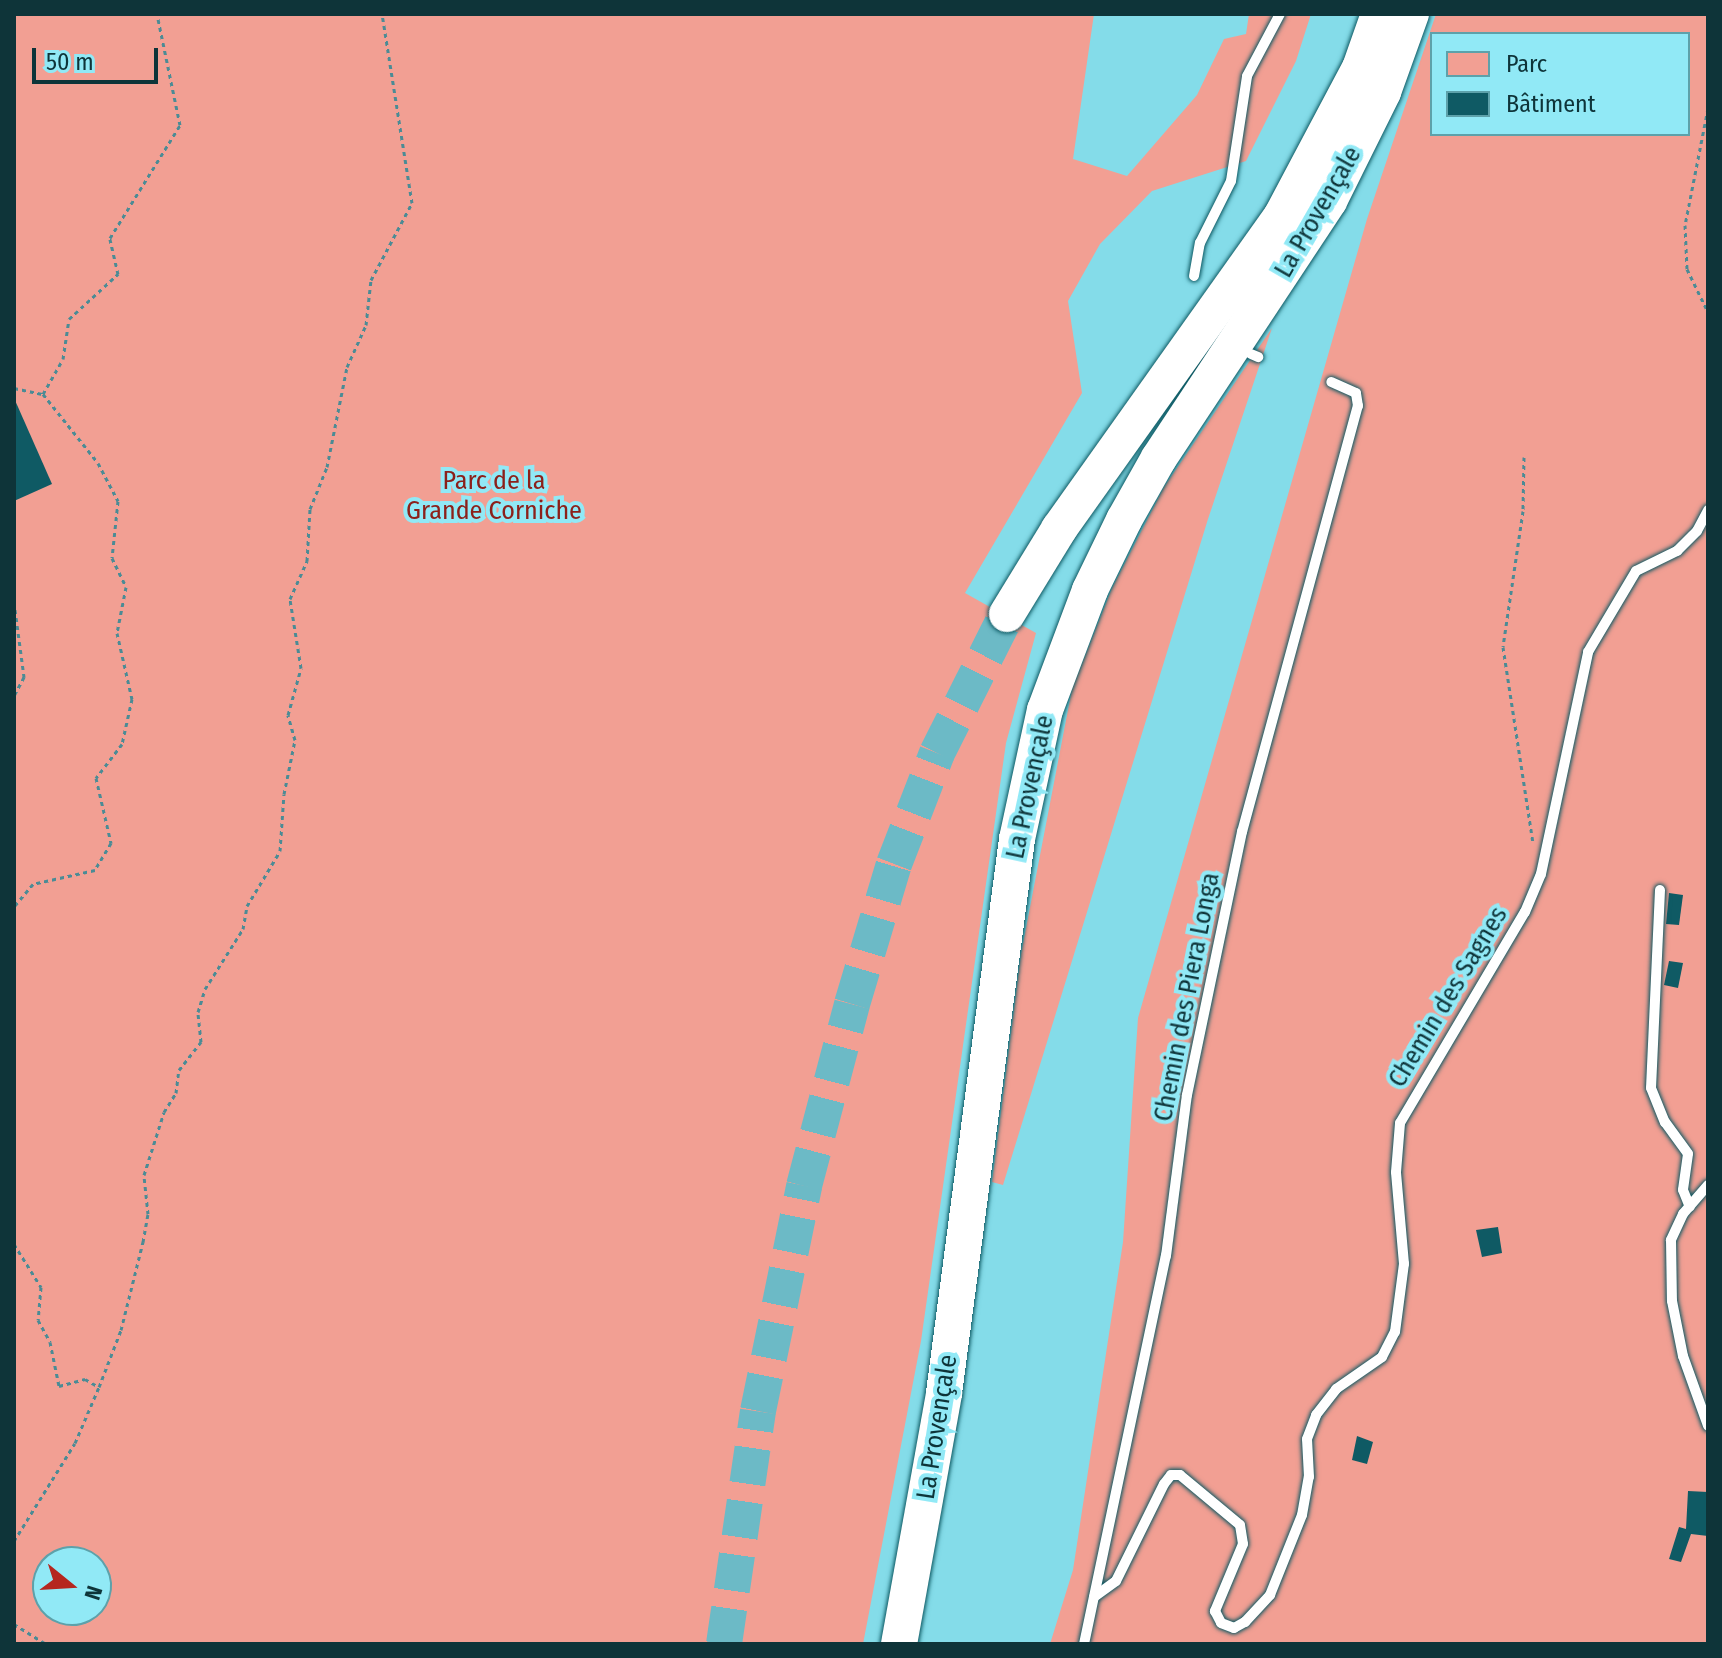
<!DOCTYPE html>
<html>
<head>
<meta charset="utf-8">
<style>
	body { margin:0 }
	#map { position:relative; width:1722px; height:1658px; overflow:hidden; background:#84dce9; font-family:"Fira Sans Condensed",sans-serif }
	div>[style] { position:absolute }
	.green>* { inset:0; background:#f29f93 }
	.building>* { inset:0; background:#0f5a64 }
	.motorway-tunnel>* { height:36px; margin-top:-18px; transform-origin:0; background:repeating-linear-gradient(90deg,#6cbac6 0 36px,transparent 0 54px) }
	.path>* { height:3px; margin-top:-1.5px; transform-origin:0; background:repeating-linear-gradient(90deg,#4b8b95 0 4px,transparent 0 8px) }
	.roads { filter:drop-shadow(0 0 2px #0c5862) drop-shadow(0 0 2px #0c5862) }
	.service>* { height:10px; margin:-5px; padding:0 5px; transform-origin:5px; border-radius:5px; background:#fff }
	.motorway>* { height:36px; margin:-18px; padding:0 18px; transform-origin:18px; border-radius:18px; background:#fff }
	span { translate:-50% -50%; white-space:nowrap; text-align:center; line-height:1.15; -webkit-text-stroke:8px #91e9f6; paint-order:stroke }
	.street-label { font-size:26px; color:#0e3439 }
	.park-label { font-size:26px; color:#8c201a }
	.frame { position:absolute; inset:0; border:16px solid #0e3439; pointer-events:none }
	.legend { position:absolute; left:1430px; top:32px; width:260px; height:104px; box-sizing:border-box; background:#91e9f6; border:2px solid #5da1aa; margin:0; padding:10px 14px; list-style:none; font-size:24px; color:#0e3439 }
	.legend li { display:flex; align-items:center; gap:16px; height:40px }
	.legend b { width:40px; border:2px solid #5da1aa }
	.north { position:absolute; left:32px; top:1546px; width:80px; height:80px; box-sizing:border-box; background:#91e9f6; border:2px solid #5da1aa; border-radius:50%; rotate:108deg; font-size:22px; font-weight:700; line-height:32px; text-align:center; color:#0e3439 }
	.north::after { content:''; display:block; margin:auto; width:28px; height:36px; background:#b5261f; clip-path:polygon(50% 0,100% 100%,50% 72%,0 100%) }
	.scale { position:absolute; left:32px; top:48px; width:126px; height:36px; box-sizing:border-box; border:4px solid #0e3439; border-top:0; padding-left:10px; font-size:24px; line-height:28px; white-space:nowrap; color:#0e3439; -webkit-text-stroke:6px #91e9f6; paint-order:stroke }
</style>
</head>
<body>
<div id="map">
	<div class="green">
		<i style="clip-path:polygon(evenodd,14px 14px,1094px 14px,1073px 159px,1127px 176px,1197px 95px,1224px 39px,1246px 34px,1249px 14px,1311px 14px,1296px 61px,1246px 161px,1152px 191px,1100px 244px,1068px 301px,1082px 393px,965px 593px,1036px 633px,1006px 743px,921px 1341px,863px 1644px,14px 1644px,14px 14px,48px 1562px,96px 1562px,96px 1610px,48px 1610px,48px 1562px)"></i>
		<i style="clip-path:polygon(evenodd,1436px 14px,1708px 14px,1708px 1644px,1050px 1644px,1073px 1570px,1123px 1242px,1138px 1018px,1367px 219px,1436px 14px,1432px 34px,1688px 34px,1688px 134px,1432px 134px,1432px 34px)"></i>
		<i style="clip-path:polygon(1272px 328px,1208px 519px,1003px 1185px,992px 1182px,1021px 954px,1072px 689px,1112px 588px,1164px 487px)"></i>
	</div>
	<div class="building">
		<i style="clip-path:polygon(14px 398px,52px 484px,14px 501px)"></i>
		<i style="clip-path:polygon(1669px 893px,1683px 895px,1679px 925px,1666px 924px)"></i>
		<i style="clip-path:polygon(1669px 961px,1683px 963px,1678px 988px,1664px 985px)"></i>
		<i style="clip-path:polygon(1498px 1227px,1502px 1253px,1482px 1257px,1476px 1230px)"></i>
		<i style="clip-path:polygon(1357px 1436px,1373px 1442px,1367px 1464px,1352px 1460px)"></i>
		<i style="clip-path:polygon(1688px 1491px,1708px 1492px,1708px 1536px,1691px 1534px,1681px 1562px,1669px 1559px,1679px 1527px,1686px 1529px)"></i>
	</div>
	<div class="motorway-tunnel">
		<i style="left:724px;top:1644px;width:235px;rotate:-81.7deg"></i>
		<i style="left:758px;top:1411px;width:230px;rotate:-78.4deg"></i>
		<i style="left:804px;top:1186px;width:188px;rotate:-75.2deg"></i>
		<i style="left:852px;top:1004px;width:146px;rotate:-73.3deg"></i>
		<i style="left:894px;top:864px;width:119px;rotate:-68.8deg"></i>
		<i style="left:937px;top:753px;width:156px;rotate:-63.3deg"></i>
	</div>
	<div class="path">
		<i style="left:1708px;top:108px;width:119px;rotate:101.1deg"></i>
		<i style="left:1685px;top:225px;width:44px;rotate:87.4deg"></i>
		<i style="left:1687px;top:269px;width:48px;rotate:64deg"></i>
		<i style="left:14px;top:388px;width:30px;rotate:12deg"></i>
		<i style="left:43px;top:394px;width:88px;rotate:51.4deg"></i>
		<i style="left:98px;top:463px;width:43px;rotate:62.2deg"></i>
		<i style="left:118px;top:501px;width:57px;rotate:96deg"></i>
		<i style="left:112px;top:558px;width:32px;rotate:64deg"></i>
		<i style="left:126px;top:587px;width:47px;rotate:101.1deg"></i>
		<i style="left:117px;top:633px;width:68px;rotate:77.2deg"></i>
		<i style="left:132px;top:699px;width:46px;rotate:102.5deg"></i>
		<i style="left:122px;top:744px;width:43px;rotate:127.4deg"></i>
		<i style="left:96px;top:778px;width:67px;rotate:77deg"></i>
		<i style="left:111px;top:843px;width:31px;rotate:121deg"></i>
		<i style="left:95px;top:870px;width:64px;rotate:167.3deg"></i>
		<i style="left:33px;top:884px;width:30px;rotate:130deg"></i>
		<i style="left:43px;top:394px;width:40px;rotate:-60.3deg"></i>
		<i style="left:63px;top:359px;width:40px;rotate:-81.5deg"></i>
		<i style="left:69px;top:319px;width:67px;rotate:-42.6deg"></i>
		<i style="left:118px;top:274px;width:37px;rotate:-103deg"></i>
		<i style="left:110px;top:238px;width:133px;rotate:-58.2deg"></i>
		<i style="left:180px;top:125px;width:113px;rotate:-101.7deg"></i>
		<i style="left:1524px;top:457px;width:54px;rotate:91.1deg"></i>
		<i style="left:1523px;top:511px;width:137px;rotate:98.4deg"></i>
		<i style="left:1503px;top:647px;width:199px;rotate:81.3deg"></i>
		<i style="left:14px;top:602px;width:76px;rotate:82.4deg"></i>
		<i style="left:24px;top:677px;width:21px;rotate:118deg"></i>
		<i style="left:14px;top:1244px;width:51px;rotate:57.9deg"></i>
		<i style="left:41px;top:1287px;width:33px;rotate:95deg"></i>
		<i style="left:38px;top:1320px;width:25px;rotate:61deg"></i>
		<i style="left:50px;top:1342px;width:45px;rotate:78.4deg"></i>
		<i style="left:59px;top:1386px;width:27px;rotate:-15deg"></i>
		<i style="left:85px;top:1379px;width:16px;rotate:30deg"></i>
		<i style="left:14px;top:1541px;width:115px;rotate:-58.1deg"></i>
		<i style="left:75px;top:1443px;width:61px;rotate:-66.8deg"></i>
		<i style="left:99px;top:1387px;width:61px;rotate:-68.9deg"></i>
		<i style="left:121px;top:1330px;width:91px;rotate:-76deg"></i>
		<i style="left:143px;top:1242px;width:28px;rotate:-80deg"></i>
		<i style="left:148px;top:1214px;width:39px;rotate:-96deg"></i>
		<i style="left:144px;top:1175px;width:66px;rotate:-72.4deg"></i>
		<i style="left:164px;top:1112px;width:22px;rotate:-58deg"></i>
		<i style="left:176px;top:1093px;width:23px;rotate:-83deg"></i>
		<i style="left:179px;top:1070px;width:36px;rotate:-52deg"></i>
		<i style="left:201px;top:1042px;width:30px;rotate:-96deg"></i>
		<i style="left:198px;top:1012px;width:24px;rotate:-73deg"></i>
		<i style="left:205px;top:989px;width:71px;rotate:-57.7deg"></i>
		<i style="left:243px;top:929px;width:23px;rotate:-80deg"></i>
		<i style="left:247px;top:906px;width:64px;rotate:-59deg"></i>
		<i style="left:280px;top:851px;width:57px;rotate:-86deg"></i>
		<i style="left:284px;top:794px;width:55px;rotate:-78.5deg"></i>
		<i style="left:295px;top:740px;width:26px;rotate:-106deg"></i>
		<i style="left:288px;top:715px;width:49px;rotate:-74.5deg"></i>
		<i style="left:301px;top:668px;width:70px;rotate:-99.1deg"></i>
		<i style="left:290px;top:599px;width:42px;rotate:-65.9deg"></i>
		<i style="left:307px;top:561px;width:52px;rotate:-86.7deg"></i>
		<i style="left:310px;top:509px;width:45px;rotate:-68deg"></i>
		<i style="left:327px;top:467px;width:102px;rotate:-78.7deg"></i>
		<i style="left:347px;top:367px;width:46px;rotate:-65.7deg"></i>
		<i style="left:366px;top:325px;width:45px;rotate:-83.7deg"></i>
		<i style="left:371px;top:280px;width:87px;rotate:-62deg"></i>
		<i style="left:412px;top:203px;width:191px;rotate:-99deg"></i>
		<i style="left:14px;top:1624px;width:38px;rotate:32deg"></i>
	</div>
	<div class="roads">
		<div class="service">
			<i style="left:1194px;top:276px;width:34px;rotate:-80deg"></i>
			<i style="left:1200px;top:243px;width:69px;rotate:-63.4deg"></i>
			<i style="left:1231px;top:181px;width:106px;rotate:-81.3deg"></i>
			<i style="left:1247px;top:76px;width:70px;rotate:-62deg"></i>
			<i style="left:1251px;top:354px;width:8px;rotate:23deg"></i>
			<i style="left:1660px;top:890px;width:198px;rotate:92.6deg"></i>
			<i style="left:1651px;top:1088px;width:37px;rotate:68deg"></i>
			<i style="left:1665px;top:1122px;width:39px;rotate:54deg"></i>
			<i style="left:1688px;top:1154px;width:36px;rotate:98deg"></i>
			<i style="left:1683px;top:1190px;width:18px;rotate:68deg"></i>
			<i style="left:1708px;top:1185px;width:38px;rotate:131deg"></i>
			<i style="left:1683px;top:1214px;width:29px;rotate:115deg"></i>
			<i style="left:1671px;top:1240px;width:61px;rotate:89.1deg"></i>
			<i style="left:1672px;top:1301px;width:56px;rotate:78.7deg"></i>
			<i style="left:1683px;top:1356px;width:74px;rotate:70.3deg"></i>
			<i style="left:1094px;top:1597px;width:27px;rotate:-36deg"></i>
			<i style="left:1116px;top:1581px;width:108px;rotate:-63.7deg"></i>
			<i style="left:1164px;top:1484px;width:11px;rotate:-52deg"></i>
			<i style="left:1171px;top:1475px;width:9px"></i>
			<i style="left:1180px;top:1475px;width:78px;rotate:39.8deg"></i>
			<i style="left:1240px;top:1525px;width:19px;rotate:81deg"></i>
			<i style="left:1243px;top:1544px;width:73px;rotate:112.7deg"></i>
			<i style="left:1215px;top:1611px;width:13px;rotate:63deg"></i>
			<i style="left:1221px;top:1623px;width:14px;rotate:21deg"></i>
			<i style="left:1234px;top:1628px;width:13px;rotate:-29deg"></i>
			<i style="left:1245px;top:1622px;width:37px;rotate:-47deg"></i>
			<i style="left:1270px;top:1595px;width:86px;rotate:-68.2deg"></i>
			<i style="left:1302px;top:1515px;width:39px;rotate:-80deg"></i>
			<i style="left:1309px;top:1477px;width:38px;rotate:-93deg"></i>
			<i style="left:1307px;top:1439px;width:26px;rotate:-69deg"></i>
			<i style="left:1316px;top:1415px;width:33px;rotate:-52deg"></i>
			<i style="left:1336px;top:1389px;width:56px;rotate:-34.8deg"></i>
			<i style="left:1382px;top:1357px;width:28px;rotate:-63deg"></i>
			<i style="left:1395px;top:1332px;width:69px;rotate:-82.5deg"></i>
			<i style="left:1404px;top:1264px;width:92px;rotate:-95deg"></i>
			<i style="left:1396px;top:1172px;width:49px;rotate:-85.3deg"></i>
			<i style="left:1400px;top:1123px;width:245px;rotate:-59.4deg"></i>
			<i style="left:1525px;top:912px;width:41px;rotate:-67.2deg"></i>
			<i style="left:1541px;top:874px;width:227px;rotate:-78deg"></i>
			<i style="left:1588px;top:652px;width:94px;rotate:-59.3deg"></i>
			<i style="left:1636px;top:571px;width:46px;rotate:-26deg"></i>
			<i style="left:1677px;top:551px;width:28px;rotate:-45deg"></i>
			<i style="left:1697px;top:531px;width:24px;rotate:-62deg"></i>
			<i style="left:1084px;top:1644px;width:397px;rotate:-78.1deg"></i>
			<i style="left:1166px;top:1256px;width:162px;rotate:-82.6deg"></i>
			<i style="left:1187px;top:1095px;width:269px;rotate:-78.2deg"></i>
			<i style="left:1242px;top:832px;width:442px;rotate:-74.8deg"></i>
			<i style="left:1358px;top:406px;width:13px;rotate:-99deg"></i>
			<i style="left:1356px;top:393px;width:27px;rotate:-156deg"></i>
		</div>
		<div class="motorway">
			<i style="left:1007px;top:614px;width:100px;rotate:-58.5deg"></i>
			<i style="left:1059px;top:529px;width:383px;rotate:-54.6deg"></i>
			<i style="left:1281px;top:217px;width:169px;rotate:-62.1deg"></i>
			<i style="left:1360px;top:68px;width:57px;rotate:-70.6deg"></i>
			<i style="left:899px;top:1644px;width:255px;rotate:-79.8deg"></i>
			<i style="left:944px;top:1393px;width:559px;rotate:-82.49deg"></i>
			<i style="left:1017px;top:839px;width:132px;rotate:-77.8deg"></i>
			<i style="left:1045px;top:710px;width:128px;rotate:-69.4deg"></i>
			<i style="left:1090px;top:590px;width:78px;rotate:-64.1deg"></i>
			<i style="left:1124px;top:520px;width:71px;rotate:-60.6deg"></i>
			<i style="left:1159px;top:458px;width:308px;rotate:-56.5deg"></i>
			<i style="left:1329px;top:201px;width:122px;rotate:-63.6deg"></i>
			<i style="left:1383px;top:92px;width:83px;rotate:-70.3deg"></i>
		</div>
	</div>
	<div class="street-label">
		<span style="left:1318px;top:212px;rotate:-60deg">La Provençale</span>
		<span style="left:1030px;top:787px;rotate:-78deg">La Provençale</span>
		<span style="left:1187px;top:997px;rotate:-79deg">Chemin des Piera Longa</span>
		<span style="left:1448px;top:997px;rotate:-59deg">Chemin des Sagnes</span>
		<span style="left:937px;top:1427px;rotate:-81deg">La Provençale</span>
	</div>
	<div class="park-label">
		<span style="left:494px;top:496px">Parc de la<br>Grande Corniche</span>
	</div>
	<div class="frame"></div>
	<ul class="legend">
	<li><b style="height:22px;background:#f29f93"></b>Parc</li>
	<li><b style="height:22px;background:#0f5a64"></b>Bâtiment</li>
	</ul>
	<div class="north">N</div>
	<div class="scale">50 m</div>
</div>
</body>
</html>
